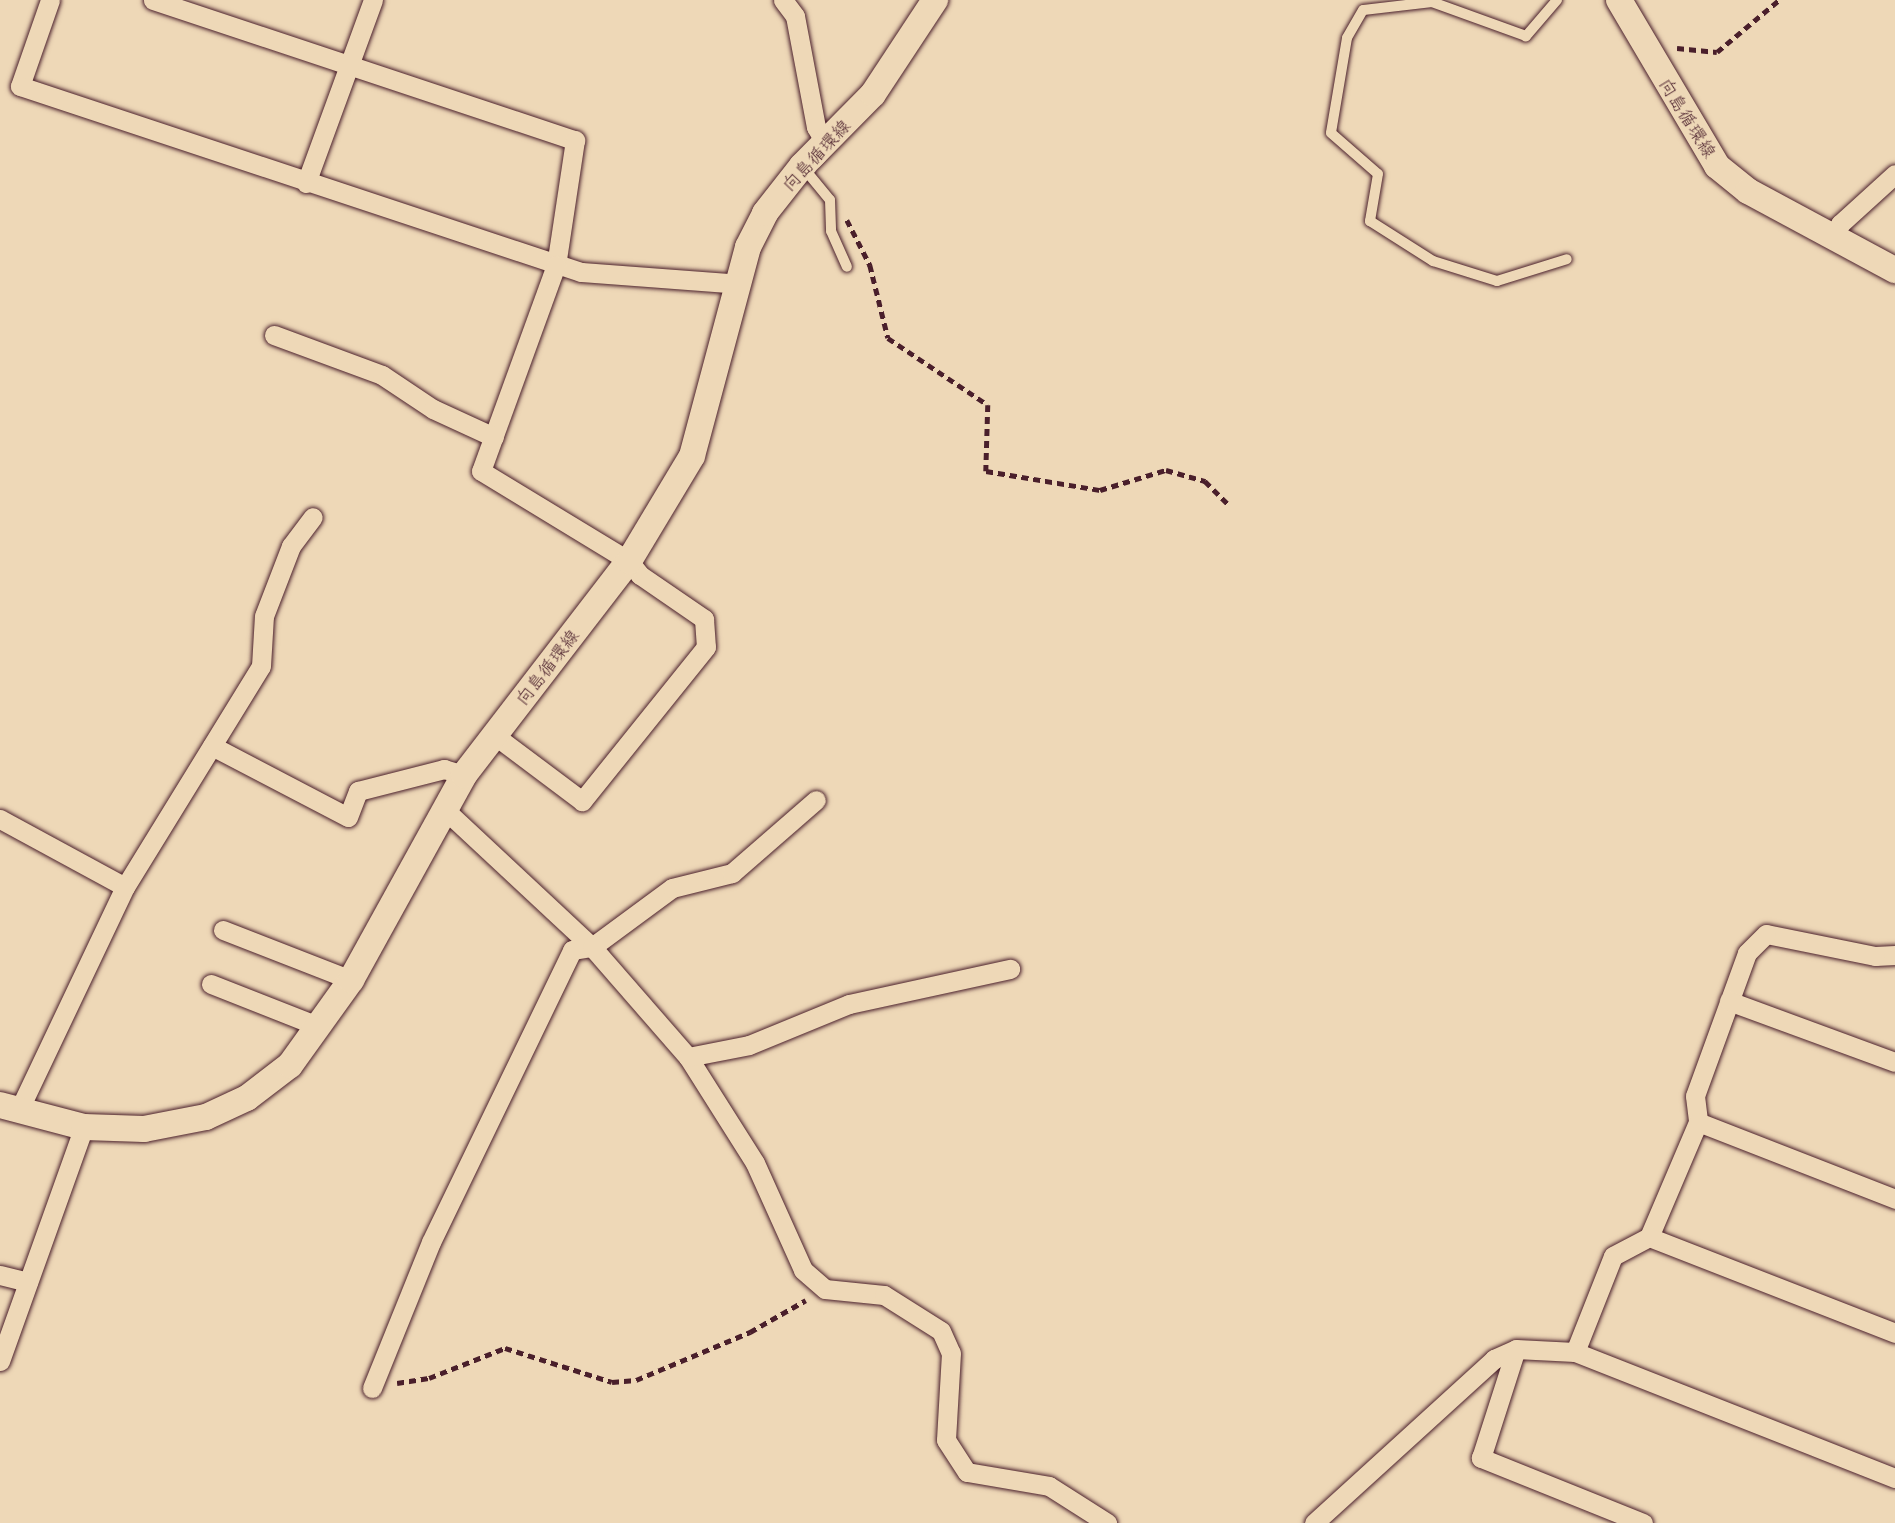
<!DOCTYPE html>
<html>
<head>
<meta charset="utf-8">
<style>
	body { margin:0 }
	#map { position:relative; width:1895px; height:1523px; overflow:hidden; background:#eed8b7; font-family:Mali,"Klee One",sans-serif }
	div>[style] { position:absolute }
	.path>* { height:4.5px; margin-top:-2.25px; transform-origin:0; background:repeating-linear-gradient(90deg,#4a1f2b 0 7px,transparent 0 12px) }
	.roads { filter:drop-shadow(0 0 2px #4a1f2b) drop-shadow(0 0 2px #4a1f2b) }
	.lane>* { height:10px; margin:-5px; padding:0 5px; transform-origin:5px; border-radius:5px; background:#eed8b7 }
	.street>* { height:19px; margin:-9.5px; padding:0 9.5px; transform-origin:9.5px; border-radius:9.5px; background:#eed8b7 }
	.secondary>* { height:26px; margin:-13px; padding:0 13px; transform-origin:13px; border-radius:13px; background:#eed8b7 }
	span { translate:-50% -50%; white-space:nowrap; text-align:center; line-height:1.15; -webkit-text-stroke:6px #eed8b7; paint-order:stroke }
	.street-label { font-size:18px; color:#4a1f2b }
</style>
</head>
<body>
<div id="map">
	<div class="path">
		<i style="left:1677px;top:48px;width:40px;rotate:5.7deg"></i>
		<i style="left:1717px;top:52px;width:81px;rotate:-40deg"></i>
		<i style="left:847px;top:220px;width:51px;rotate:62.9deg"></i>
		<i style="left:870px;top:265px;width:75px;rotate:76.1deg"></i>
		<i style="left:888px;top:338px;width:120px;rotate:33.8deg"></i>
		<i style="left:988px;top:405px;width:66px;rotate:91.7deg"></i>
		<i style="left:986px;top:471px;width:116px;rotate:9.5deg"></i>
		<i style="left:1100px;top:490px;width:69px;rotate:-16.9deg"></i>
		<i style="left:1166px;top:470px;width:41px;rotate:15.8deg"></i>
		<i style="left:1205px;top:481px;width:33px;rotate:45deg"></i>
		<i style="left:397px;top:1383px;width:32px;rotate:-9deg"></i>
		<i style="left:429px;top:1378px;width:82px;rotate:-21.5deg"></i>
		<i style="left:505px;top:1348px;width:112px;rotate:17.6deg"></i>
		<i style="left:612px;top:1382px;width:24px;rotate:-5deg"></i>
		<i style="left:636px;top:1380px;width:124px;rotate:-22.8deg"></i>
		<i style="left:750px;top:1332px;width:64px;rotate:-29.7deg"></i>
	</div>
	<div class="roads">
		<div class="lane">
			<i style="left:1557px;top:0;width:48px;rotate:130.7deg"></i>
			<i style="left:1526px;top:36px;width:100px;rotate:-160.1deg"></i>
			<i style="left:1432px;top:2px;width:69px;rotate:173.4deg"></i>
			<i style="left:1363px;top:10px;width:32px;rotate:120deg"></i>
			<i style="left:1347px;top:38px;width:96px;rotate:99.6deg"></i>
			<i style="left:1331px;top:133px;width:62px;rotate:41.1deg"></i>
			<i style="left:1378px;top:174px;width:48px;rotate:99.7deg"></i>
			<i style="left:1370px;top:221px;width:75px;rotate:32.4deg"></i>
			<i style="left:1433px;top:261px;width:67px;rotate:17.4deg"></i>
			<i style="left:1497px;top:281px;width:73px;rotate:-17.4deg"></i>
			<i style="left:802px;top:166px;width:44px;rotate:50.5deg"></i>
			<i style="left:830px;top:200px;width:31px;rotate:88deg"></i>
			<i style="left:831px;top:231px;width:39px;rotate:66deg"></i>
		</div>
		<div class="street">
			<i style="left:50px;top:0;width:91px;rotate:109.2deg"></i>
			<i style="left:20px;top:86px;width:591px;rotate:18.34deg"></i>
			<i style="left:581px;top:272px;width:158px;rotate:4.3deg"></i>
			<i style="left:153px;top:0;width:445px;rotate:18.4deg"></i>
			<i style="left:575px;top:140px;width:126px;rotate:98.6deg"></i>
			<i style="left:556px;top:265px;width:219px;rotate:110deg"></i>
			<i style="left:481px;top:471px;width:173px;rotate:31.3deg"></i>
			<i style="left:629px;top:561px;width:18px;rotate:52deg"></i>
			<i style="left:640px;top:575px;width:78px;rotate:34.5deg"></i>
			<i style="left:704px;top:619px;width:28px;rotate:86deg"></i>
			<i style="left:706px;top:647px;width:198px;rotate:128.8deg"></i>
			<i style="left:582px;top:801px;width:110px;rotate:-143.1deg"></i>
			<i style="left:783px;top:0;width:20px;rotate:53deg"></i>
			<i style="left:795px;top:16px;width:113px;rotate:79.3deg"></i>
			<i style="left:816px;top:127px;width:20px;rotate:60deg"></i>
			<i style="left:306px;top:183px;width:195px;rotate:-69.9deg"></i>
			<i style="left:1834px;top:235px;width:13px;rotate:-61deg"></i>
			<i style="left:1840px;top:224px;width:74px;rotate:-42.3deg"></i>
			<i style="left:274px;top:335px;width:115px;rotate:20.3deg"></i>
			<i style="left:382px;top:375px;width:61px;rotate:33.7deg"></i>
			<i style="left:433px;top:409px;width:67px;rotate:24.7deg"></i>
			<i style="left:212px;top:746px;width:153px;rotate:27.6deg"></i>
			<i style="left:348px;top:817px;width:28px;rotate:-69deg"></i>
			<i style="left:358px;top:791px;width:89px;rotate:-14.3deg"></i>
			<i style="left:444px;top:769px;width:21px;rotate:17deg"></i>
			<i style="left:443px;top:808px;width:204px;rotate:43deg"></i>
			<i style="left:592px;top:947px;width:146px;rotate:48.9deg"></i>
			<i style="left:688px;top:1057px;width:125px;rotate:57.7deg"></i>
			<i style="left:755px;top:1163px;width:117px;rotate:65.8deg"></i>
			<i style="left:803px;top:1270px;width:29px;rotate:41deg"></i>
			<i style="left:825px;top:1289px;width:59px;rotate:5.8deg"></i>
			<i style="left:884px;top:1295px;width:67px;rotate:32.3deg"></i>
			<i style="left:941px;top:1331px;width:24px;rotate:66deg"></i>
			<i style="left:951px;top:1353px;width:87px;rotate:93.3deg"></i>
			<i style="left:946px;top:1440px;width:38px;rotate:57deg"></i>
			<i style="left:967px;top:1472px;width:83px;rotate:9.7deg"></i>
			<i style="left:1049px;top:1486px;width:69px;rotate:32.5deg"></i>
			<i style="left:0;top:819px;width:142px;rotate:28.5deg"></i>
			<i style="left:223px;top:930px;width:137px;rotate:21.3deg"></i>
			<i style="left:1895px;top:955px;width:20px;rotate:177deg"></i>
			<i style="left:1875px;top:956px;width:111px;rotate:-168.6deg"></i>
			<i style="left:1766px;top:934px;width:27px;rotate:135deg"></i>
			<i style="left:1747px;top:953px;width:152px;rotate:110deg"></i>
			<i style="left:1695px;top:1096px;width:26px;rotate:83deg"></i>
			<i style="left:1698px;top:1122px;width:212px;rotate:21.3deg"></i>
			<i style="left:211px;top:984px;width:117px;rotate:21.5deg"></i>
			<i style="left:1729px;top:1001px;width:177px;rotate:20.2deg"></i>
			<i style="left:688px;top:1057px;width:62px;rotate:-11.1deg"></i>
			<i style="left:749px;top:1045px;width:108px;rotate:-22.3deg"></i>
			<i style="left:849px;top:1004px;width:165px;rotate:-12.3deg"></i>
			<i style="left:19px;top:1110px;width:247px;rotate:-64.6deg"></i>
			<i style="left:125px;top:887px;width:259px;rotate:-58.4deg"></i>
			<i style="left:261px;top:666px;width:50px;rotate:-86.6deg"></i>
			<i style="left:264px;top:616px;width:75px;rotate:-68.9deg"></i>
			<i style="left:291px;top:546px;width:36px;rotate:-53deg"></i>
			<i style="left:1649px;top:1237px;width:125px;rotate:-66.9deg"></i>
			<i style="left:0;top:1275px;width:29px;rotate:14deg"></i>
			<i style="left:1575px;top:1352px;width:103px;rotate:-68.4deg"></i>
			<i style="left:1613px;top:1256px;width:41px;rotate:-27.8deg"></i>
			<i style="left:1649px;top:1237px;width:264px;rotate:21.3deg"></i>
			<i style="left:0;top:1361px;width:249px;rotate:-70.3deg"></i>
			<i style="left:372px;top:1388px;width:157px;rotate:-68deg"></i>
			<i style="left:431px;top:1242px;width:324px;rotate:-64.2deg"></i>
			<i style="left:572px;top:950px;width:20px;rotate:-9deg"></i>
			<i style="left:592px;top:947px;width:99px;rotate:-36.4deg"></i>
			<i style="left:672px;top:888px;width:62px;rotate:-14deg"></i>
			<i style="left:732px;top:873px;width:111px;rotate:-41deg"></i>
			<i style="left:1314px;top:1523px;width:244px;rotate:-42.3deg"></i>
			<i style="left:1494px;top:1359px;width:24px;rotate:-24deg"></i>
			<i style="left:1643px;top:1523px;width:175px;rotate:-158.1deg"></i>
			<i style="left:1481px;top:1458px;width:114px;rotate:-72.2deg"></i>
			<i style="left:1516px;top:1349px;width:59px;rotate:2.9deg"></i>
			<i style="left:1575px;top:1352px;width:344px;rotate:21.5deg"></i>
		</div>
		<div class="secondary">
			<i style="left:1619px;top:0;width:193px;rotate:59.4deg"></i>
			<i style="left:1717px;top:166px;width:40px;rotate:39deg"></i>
			<i style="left:1748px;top:191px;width:167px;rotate:28.3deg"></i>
			<i style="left:0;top:1105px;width:87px;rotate:14.7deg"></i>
			<i style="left:84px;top:1127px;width:60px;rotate:1.9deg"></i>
			<i style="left:144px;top:1129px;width:63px;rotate:-11deg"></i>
			<i style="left:206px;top:1117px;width:45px;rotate:-24.9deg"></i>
			<i style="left:247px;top:1098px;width:54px;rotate:-37.5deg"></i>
			<i style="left:290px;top:1065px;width:105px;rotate:-54.3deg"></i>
			<i style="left:351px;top:980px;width:234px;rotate:-61.1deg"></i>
			<i style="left:464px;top:775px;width:270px;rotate:-52.4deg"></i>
			<i style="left:629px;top:561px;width:122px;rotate:-59deg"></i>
			<i style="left:692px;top:456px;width:216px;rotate:-75deg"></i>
			<i style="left:748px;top:247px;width:38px;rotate:-63deg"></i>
			<i style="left:765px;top:213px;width:60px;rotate:-51.8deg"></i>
			<i style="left:802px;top:166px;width:101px;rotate:-45.4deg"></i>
			<i style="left:873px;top:94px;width:113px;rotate:-56.6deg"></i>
		</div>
	</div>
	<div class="street-label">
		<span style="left:1688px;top:118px;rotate:58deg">向島循環線</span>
		<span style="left:816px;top:155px;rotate:-47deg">向島循環線</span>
		<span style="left:547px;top:667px;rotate:-52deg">向島循環線</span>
	</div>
</div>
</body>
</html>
